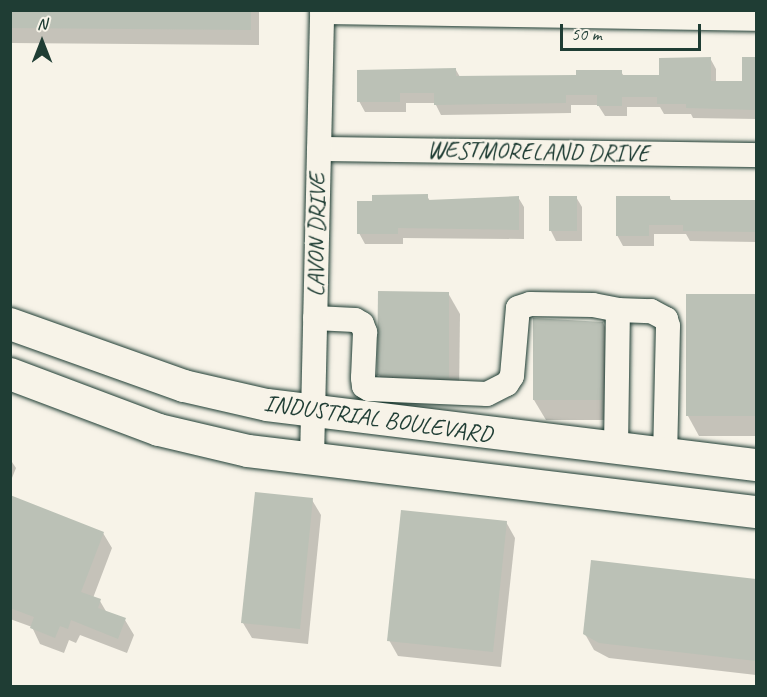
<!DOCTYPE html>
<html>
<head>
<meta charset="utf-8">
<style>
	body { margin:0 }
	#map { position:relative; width:767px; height:697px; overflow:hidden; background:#f7f3e8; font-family:Caveat,sans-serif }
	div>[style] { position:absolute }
	.shadow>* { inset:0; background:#0003 }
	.building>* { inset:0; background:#bbc1b6 }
	.roads { filter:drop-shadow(0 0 2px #1f3d34) drop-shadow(0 0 2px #1f3d34) }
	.minor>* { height:24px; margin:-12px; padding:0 12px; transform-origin:12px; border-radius:12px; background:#f7f3e8 }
	.major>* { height:32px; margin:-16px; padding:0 16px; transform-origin:16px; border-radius:16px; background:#f7f3e8 }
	span { translate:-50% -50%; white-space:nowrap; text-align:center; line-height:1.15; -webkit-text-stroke:4.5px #f7f3e8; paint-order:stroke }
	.street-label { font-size:24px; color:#1f3d34 }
	.frame { position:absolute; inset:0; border:12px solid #1f3d34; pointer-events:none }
	.north { position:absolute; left:12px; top:12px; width:60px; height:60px; -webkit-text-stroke:4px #f7f3e8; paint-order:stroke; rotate:0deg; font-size:16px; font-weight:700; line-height:24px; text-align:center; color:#1f3d34 }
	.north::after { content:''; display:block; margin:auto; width:21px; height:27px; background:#1f3d34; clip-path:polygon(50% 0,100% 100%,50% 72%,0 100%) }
	.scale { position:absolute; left:560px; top:24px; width:141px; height:27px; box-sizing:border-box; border:3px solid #1f3d34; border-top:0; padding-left:8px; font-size:18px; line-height:21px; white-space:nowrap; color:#1f3d34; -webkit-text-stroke:4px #f7f3e8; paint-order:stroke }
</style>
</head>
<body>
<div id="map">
	<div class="shadow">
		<i style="clip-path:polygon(10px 10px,259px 10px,259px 45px,10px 43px)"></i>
		<i style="clip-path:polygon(710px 58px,716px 69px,716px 83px,743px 83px,743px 59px,756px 59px,756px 119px,693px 118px,691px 114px,664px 114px,660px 107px,627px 107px,627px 116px,605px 116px,598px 105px,571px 105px,571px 113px,441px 115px,435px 103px,406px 103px,406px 112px,365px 112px,359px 101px,456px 70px,460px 77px,578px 76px,621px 72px,624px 76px,661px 77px)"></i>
		<i style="clip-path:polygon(427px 196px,430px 201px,518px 197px,524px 207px,524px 239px,403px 238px,403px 244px,365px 244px,359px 233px,373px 202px)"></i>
		<i style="clip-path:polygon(551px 197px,576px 197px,582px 207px,582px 241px,556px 241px,551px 231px)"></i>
		<i style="clip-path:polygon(669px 197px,672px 201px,756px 202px,756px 242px,690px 241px,686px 234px,654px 234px,654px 246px,623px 246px,617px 235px)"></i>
		<i style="clip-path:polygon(448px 293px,460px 314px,459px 397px,391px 395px,379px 375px)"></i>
		<i style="clip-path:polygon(688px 296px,756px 297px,756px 436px,699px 436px,688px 416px)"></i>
		<i style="clip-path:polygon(603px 323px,614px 343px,613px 420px,546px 420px,534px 400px)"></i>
		<i style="clip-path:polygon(10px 459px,16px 468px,10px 483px)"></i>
		<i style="clip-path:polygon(10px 497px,103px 533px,112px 548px,93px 598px,100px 601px,107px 613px,125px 620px,134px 635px,127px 653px,80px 635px,76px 643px,69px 640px,64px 653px,40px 644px,32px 627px,10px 619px)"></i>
		<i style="clip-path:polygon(312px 500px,321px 515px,308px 644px,252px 638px,243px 623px)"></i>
		<i style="clip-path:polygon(506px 522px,515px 538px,501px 667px,398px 656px,389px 640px)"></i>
		<i style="clip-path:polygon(593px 562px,756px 581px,756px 675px,609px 658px,594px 650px,585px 634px)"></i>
	</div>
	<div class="building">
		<i style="clip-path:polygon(10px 10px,251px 10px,251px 30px,10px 28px)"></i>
		<i style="clip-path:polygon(711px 57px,711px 81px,742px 81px,742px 57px,756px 57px,756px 110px,686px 108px,686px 104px,657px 104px,657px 97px,622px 97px,622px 106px,597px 106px,597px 95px,566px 95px,566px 103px,434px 105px,434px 93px,400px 93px,400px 102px,357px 102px,357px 70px,456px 68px,456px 76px,576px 75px,576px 70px,622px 70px,622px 75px,659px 75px,659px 58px)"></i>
		<i style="clip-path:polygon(428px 194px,428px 200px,519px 196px,519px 230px,398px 228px,398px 234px,357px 234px,357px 201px,372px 201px,372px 195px)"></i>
		<i style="clip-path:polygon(549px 196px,577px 196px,577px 231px,549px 231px)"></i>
		<i style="clip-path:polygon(616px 196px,670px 196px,670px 200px,756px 200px,756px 232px,683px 231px,683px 225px,649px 225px,649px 236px,616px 236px)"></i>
		<i style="clip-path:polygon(378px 291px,449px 292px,449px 378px,377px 375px)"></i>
		<i style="clip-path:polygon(686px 294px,756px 294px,756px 416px,686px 416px)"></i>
		<i style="clip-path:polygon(533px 318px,603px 322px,602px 400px,533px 400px)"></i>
		<i style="clip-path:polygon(255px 492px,313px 498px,300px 629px,241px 623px)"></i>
		<i style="clip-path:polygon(10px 495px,104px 532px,81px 592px,101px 599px,98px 608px,126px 618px,118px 639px,71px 620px,68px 629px,60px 626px,55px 638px,30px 628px,34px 617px,10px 608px)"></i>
		<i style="clip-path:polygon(401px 510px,507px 521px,493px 652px,387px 641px)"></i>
		<i style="clip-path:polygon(591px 560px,756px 579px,756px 661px,599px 643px,583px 634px)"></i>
	</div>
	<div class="roads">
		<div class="minor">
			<i style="left:322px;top:12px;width:434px;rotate:0.9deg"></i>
			<i style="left:319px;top:149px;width:437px;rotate:0.8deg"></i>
			<i style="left:315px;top:318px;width:40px;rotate:2.9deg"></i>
			<i style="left:355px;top:320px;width:8px;rotate:30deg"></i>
			<i style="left:362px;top:324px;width:9px;rotate:69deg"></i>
			<i style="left:365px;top:332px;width:46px;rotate:92.5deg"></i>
			<i style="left:363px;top:378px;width:8px;rotate:83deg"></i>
			<i style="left:364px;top:386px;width:6px;rotate:31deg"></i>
			<i style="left:369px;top:389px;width:118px;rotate:2.4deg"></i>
			<i style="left:487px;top:394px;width:22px;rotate:-27deg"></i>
			<i style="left:507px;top:384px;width:9px;rotate:-58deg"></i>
			<i style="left:512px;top:376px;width:68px;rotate:-85deg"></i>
			<i style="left:518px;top:308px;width:13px;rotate:-18deg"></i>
			<i style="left:530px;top:304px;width:63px;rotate:0.9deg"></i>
			<i style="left:593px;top:305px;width:25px;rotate:11deg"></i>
			<i style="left:616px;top:449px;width:139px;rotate:-89.2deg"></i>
			<i style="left:618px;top:310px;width:33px;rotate:2deg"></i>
			<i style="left:651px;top:311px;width:17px;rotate:28deg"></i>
			<i style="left:666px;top:319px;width:7px;rotate:74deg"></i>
			<i style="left:668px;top:326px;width:128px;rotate:91.3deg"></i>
			<i style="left:312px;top:459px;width:449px;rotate:-88.7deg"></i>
		</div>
		<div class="major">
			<i style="left:10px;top:324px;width:185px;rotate:19.6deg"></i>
			<i style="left:184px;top:386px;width:85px;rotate:12.9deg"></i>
			<i style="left:267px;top:405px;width:493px;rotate:7deg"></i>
			<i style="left:10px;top:374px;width:159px;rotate:20.6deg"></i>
			<i style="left:159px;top:430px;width:91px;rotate:13.3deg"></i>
			<i style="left:248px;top:451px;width:512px;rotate:6.85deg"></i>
		</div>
	</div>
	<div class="street-label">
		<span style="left:538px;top:152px;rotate:1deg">WESTMORELAND DRIVE</span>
		<span style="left:317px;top:235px;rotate:-89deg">LAVON DRIVE</span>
		<span style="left:378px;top:419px;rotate:8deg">INDUSTRIAL BOULEVARD</span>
	</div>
	<div class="frame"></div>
	<div class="north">N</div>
	<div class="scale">50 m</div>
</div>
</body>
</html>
